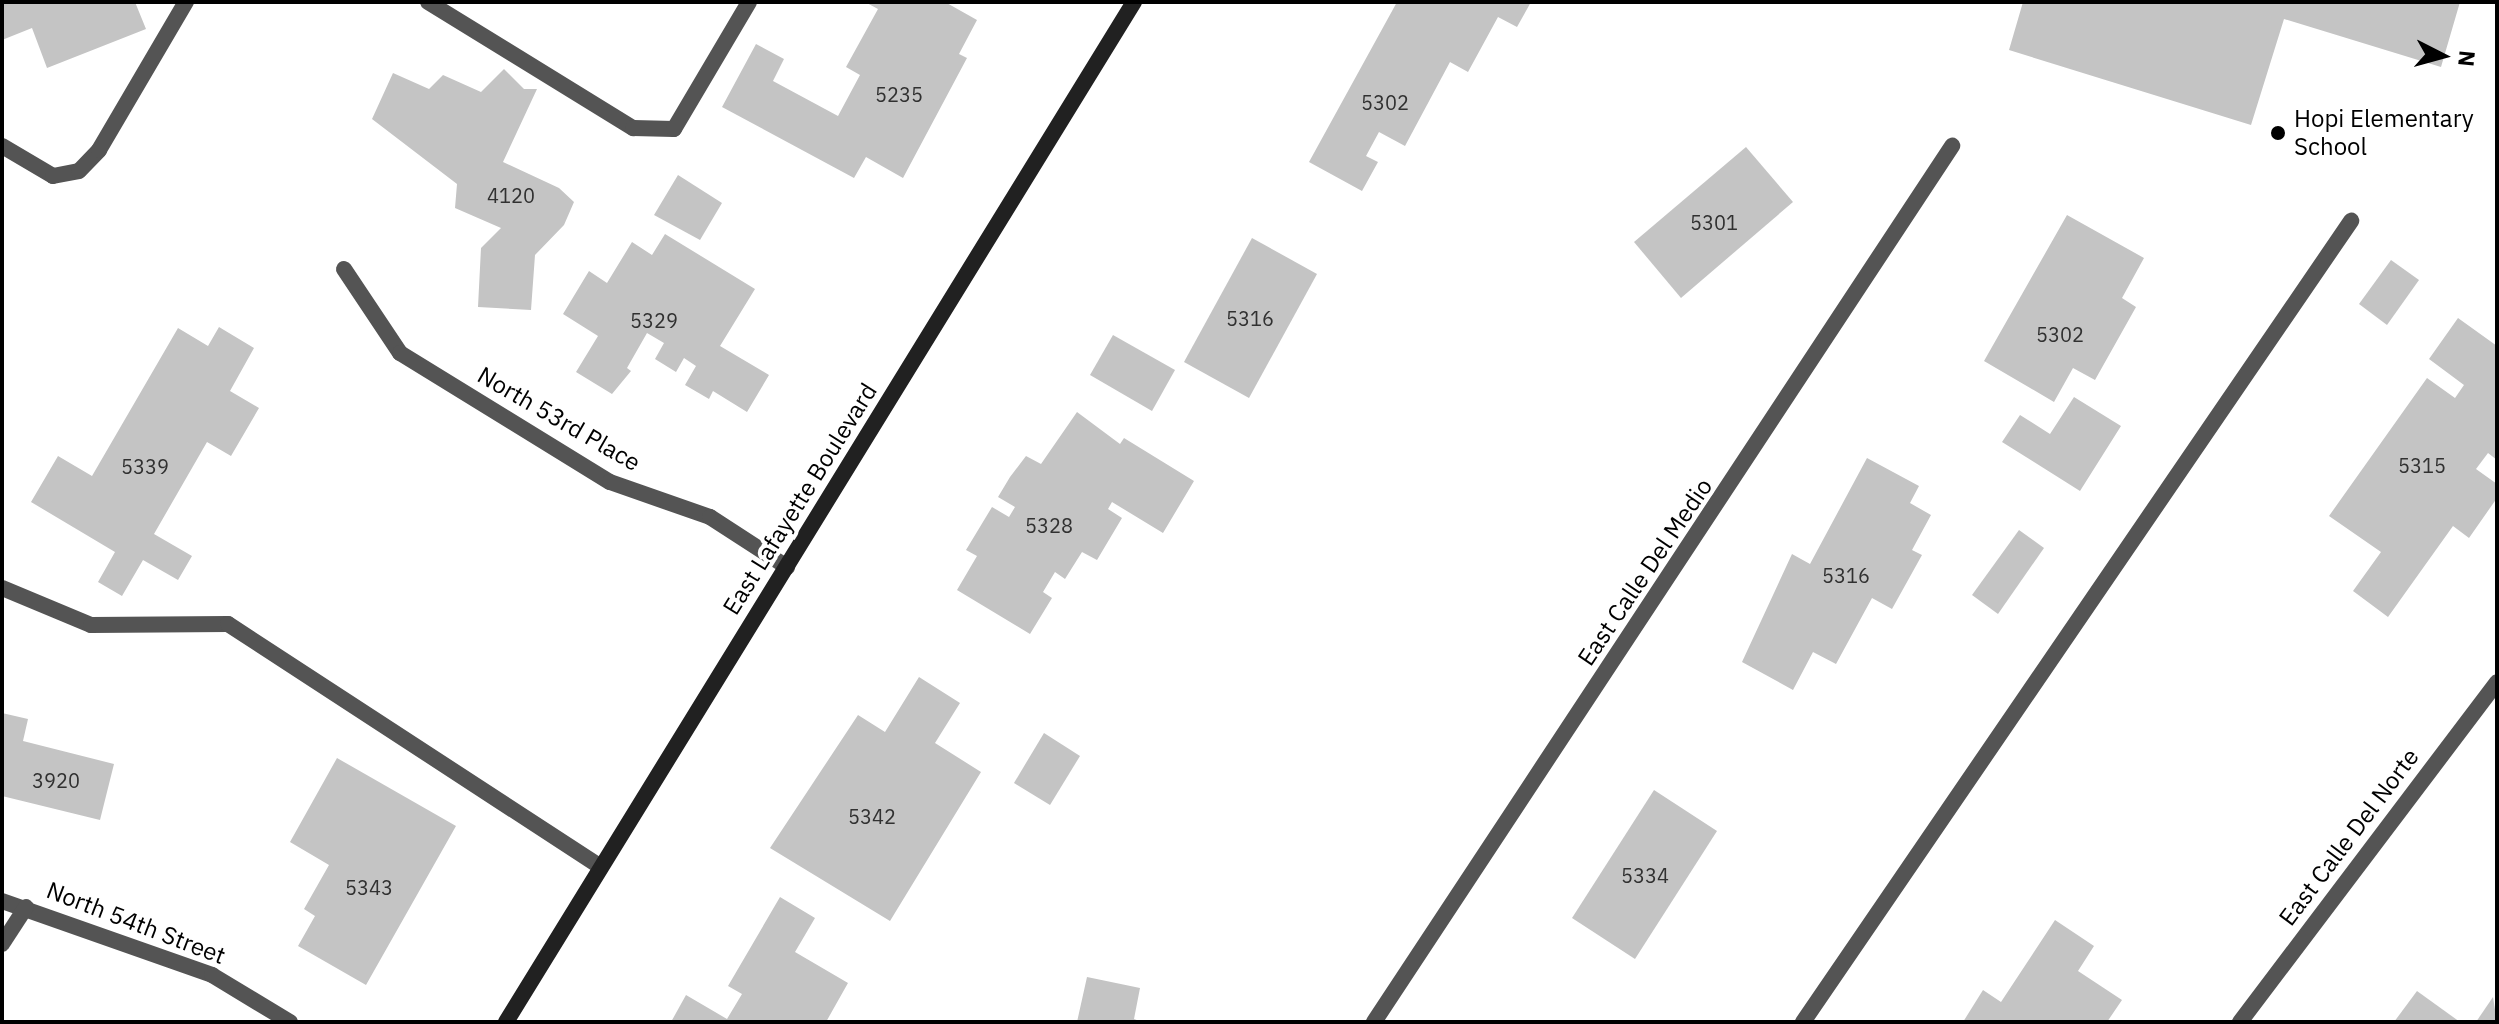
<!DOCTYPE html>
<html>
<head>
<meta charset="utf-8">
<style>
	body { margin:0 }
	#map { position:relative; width:2499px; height:1024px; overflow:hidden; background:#fff; font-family:"IBM Plex Sans",sans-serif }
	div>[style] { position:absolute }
	.building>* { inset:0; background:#c4c4c4 }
	.lane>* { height:16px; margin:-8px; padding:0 8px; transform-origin:8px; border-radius:8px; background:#545454 }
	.street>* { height:16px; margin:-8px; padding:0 8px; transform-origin:8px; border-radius:8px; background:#545454 }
	.secondary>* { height:16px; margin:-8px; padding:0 8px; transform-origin:8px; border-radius:8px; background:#212121 }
	.dots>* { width:22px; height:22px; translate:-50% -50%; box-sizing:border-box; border:4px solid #fff; border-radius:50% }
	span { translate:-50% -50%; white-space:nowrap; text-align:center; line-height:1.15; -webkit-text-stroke:8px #fff; paint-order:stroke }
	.number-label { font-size:20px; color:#313131 }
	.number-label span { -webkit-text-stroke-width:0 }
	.poi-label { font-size:24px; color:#000 }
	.left { translate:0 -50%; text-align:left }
	.street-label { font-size:24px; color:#000 }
	.frame { position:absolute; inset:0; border:4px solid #000; pointer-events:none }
	.north { position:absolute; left:2403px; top:16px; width:80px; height:80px; -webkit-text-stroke:6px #fff; paint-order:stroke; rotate:96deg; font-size:22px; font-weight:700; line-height:32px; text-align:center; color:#000 }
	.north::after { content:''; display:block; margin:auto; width:28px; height:36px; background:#000; clip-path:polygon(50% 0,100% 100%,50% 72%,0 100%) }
</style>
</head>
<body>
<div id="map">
	<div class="building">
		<i style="clip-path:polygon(2px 2px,135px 2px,146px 29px,47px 68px,32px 28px,2px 40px)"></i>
		<i style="clip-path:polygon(865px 2px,945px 2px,977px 20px,959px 54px,967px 58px,903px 178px,866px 157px,854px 178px,722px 107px,756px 44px,784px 59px,773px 81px,838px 116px,860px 75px,846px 67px,878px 9px)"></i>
		<i style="clip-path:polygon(1397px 2px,1531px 2px,1517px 27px,1498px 17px,1468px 72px,1450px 62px,1405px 146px,1379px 132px,1366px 156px,1378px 162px,1362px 191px,1309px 162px)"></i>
		<i style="clip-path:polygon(2023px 2px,2460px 2px,2441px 67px,2284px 19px,2251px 125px,2009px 50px)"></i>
		<i style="clip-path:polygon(504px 69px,524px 89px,537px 89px,503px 162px,559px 188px,574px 202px,564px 225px,535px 255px,531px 310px,478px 307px,481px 248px,501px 228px,455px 208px,457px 184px,372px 119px,393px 73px,429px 89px,443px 75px,481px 92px)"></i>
		<i style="clip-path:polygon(1746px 147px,1793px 202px,1681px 298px,1634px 242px)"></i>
		<i style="clip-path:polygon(678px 175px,722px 203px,700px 240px,654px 215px)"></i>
		<i style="clip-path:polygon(2067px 215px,2144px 258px,2122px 298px,2136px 307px,2095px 380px,2073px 368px,2054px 402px,1984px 361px)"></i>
		<i style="clip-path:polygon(665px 234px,755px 289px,720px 346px,769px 375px,747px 412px,713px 391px,709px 399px,685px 385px,696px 366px,684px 358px,676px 372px,655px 359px,664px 343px,647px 333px,627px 368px,631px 371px,612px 394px,576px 372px,598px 336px,563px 314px,589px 271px,607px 283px,632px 242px,652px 255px)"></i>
		<i style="clip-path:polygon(1252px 238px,1317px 274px,1249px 398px,1184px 362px)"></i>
		<i style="clip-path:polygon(2391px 260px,2419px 280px,2387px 325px,2359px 304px)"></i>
		<i style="clip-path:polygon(2458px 318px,2497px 346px,2497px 460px,2488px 453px,2476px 469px,2497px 484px,2497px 498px,2469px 538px,2453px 526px,2388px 617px,2353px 591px,2381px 552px,2329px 516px,2427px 378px,2455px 398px,2464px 385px,2429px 359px)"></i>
		<i style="clip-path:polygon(219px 327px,254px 348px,230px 391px,259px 408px,231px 456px,207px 442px,154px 534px,192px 556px,178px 580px,143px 560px,122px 596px,98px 582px,115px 552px,31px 502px,58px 456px,92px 476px,178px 328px,208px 346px)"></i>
		<i style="clip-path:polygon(1113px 335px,1175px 370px,1152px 411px,1090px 375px)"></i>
		<i style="clip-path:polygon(2074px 397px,2121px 426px,2080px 491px,2002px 442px,2020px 415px,2050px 434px)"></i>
		<i style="clip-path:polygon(1077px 412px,1120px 444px,1124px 438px,1194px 481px,1163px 533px,1112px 502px,1108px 509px,1122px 518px,1097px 560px,1082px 552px,1065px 579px,1055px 572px,1043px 592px,1052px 598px,1030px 634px,957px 590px,977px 556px,966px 550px,992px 507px,1009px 517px,1015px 507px,998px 497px,1010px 477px,1026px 456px,1041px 464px)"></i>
		<i style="clip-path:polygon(1867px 458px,1919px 486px,1910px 503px,1931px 515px,1912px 550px,1922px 555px,1892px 609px,1872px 598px,1836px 664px,1813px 652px,1793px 690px,1742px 662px,1792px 554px,1810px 564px)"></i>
		<i style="clip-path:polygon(2019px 530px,2044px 548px,1998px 614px,1972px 595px)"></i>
		<i style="clip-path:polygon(919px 677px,960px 703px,935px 743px,981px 772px,890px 921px,770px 848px,858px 715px,885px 732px)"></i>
		<i style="clip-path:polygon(2px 713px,28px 719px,23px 741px,114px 764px,100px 820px,2px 796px)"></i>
		<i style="clip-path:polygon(1044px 733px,1080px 756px,1050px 805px,1014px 783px)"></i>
		<i style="clip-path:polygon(337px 758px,456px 826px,366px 985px,298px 946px,315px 916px,304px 909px,329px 865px,290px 842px)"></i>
		<i style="clip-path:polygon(1654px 790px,1717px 831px,1635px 959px,1572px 918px)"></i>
		<i style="clip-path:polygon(780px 897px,815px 918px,795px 952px,848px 983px,826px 1022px,671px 1022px,686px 995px,727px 1019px,742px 994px,728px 986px)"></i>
		<i style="clip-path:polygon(2055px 920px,2094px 946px,2078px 971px,2122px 1000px,2107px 1022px,1963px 1022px,1983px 990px,2001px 1002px)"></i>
		<i style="clip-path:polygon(1087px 977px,1140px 988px,1134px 1019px,1142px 1022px,1077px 1022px)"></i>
		<i style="clip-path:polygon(2417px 991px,2460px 1022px,2394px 1022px)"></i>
		<i style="clip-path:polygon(2493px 997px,2497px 1022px,2476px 1022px)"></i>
	</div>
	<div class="lane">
		<i style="left:428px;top:2px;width:241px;rotate:31.6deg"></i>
		<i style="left:633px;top:128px;width:41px;rotate:1.4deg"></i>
		<i style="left:674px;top:129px;width:147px;rotate:-59.4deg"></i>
		<i style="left:2px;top:146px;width:59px;rotate:30.5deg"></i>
		<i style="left:53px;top:176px;width:26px;rotate:-11deg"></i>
		<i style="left:79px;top:171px;width:29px;rotate:-46deg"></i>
		<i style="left:99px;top:150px;width:172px;rotate:-59.6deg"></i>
		<i style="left:2px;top:588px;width:96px;rotate:22.6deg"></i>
		<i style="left:91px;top:625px;width:137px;rotate:-0.4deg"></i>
		<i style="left:228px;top:624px;width:445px;rotate:33.1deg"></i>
		<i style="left:1803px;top:1022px;width:971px;rotate:-55.62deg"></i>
	</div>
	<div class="street">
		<i style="left:344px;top:269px;width:101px;rotate:56.3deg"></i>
		<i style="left:400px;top:353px;width:246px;rotate:31.6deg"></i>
		<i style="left:610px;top:482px;width:106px;rotate:19.3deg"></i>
		<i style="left:710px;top:517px;width:92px;rotate:33deg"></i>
		<i style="left:2px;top:901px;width:223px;rotate:19.4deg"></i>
		<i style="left:212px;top:975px;width:91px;rotate:31.1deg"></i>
		<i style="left:2px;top:944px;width:44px;rotate:-57deg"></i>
		<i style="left:1374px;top:1022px;width:1050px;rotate:-56.58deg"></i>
		<i style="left:2240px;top:1022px;width:426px;rotate:-52.9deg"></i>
	</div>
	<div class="secondary">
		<i style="left:506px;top:1022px;width:1198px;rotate:-58.38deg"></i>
	</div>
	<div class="dots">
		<i style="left:2278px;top:133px;background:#000"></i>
	</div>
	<div class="number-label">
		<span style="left:899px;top:94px">5235</span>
		<span style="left:1385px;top:102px">5302</span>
		<span style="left:511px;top:195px">4120</span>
		<span style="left:1714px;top:222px">5301</span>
		<span style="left:1250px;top:318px">5316</span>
		<span style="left:654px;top:320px">5329</span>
		<span style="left:2060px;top:334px">5302</span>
		<span style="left:2422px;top:465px">5315</span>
		<span style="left:145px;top:466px">5339</span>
		<span style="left:1049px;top:525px">5328</span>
		<span style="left:1846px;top:575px">5316</span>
		<span style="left:56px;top:780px">3920</span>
		<span style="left:872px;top:816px">5342</span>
		<span style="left:1645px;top:875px">5334</span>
		<span style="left:369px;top:887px">5343</span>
	</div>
	<div class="poi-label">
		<span class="left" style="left:2294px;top:133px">Hopi Elementary<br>School</span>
	</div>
	<div class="street-label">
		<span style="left:559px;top:419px;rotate:30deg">North 53rd Place</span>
		<span style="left:800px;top:499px;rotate:-58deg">East Lafayette Boulevard</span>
		<span style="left:1645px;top:572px;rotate:-56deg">East Calle Del Medio</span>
		<span style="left:2349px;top:837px;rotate:-53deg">East Calle Del Norte</span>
		<span style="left:136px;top:923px;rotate:21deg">North 54th Street</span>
	</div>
	<div class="frame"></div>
	<div class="north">N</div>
</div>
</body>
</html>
